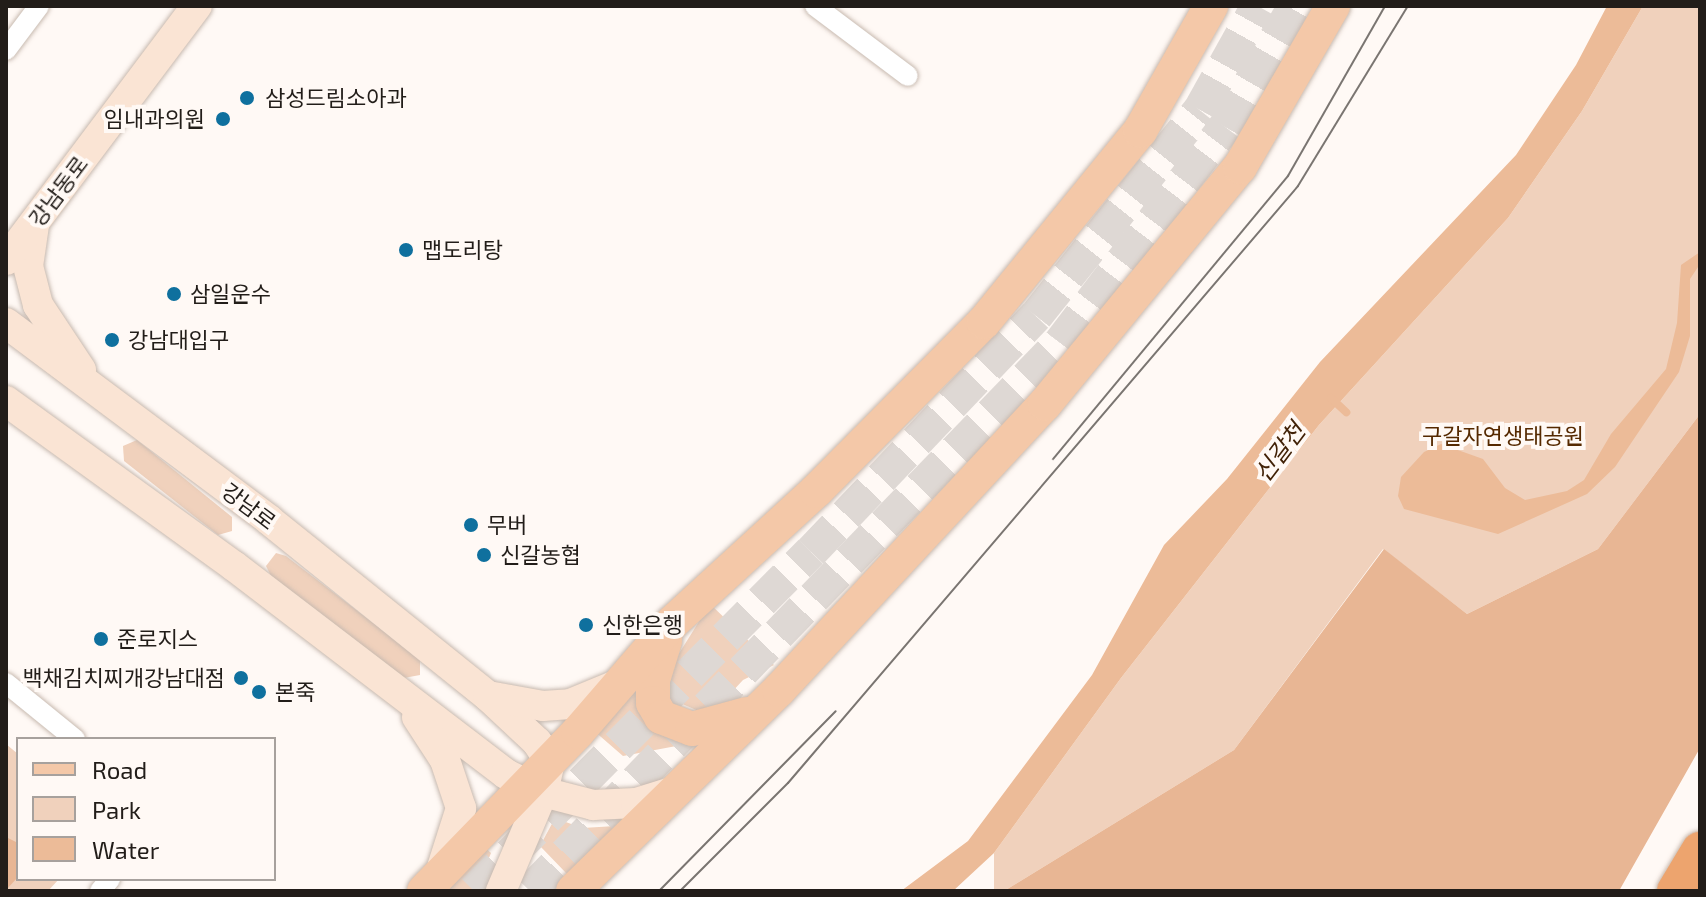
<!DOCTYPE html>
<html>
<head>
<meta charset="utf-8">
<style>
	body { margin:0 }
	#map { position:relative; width:1706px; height:897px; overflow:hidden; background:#fff9f5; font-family:"Exo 2","Noto Sans KR",sans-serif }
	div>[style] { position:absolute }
	.green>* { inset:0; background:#f0d1bc }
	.forest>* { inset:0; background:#e8b694 }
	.water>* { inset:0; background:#ecbb98 }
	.stream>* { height:8px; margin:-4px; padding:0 4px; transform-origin:4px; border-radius:4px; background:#ecbb98 }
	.primary-tunnel>* { height:34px; margin-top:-17px; transform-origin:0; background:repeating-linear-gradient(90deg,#ded8d4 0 34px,transparent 0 51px) }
	.roads { filter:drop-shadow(0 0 2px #c8bab0) drop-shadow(0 0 2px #c8bab0) }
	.street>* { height:20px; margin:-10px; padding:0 10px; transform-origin:10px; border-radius:10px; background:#fff }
	.secondary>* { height:30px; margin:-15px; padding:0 15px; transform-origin:15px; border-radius:15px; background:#fae4d4 }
	.primary>* { height:34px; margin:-17px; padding:0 17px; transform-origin:17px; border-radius:17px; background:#f4c8a8 }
	.highway>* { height:38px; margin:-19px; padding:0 19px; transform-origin:19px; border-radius:19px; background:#eda46e }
	.tram>* { height:2px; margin:-1px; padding:0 1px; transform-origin:1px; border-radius:1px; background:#7a7571 }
	.dots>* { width:22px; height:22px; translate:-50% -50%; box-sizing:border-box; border:4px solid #fff9f5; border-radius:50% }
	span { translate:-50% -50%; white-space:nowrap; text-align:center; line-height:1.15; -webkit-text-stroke:8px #fff9f5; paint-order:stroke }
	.poi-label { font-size:22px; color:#221d19 }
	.left { translate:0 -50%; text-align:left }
	.right { translate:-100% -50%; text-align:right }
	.street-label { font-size:22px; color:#221d19 }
	.park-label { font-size:22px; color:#552900 }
	.water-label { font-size:24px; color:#412106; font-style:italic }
	.frame { position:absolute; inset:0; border:8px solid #221d19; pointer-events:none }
	.legend { position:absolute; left:16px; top:737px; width:260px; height:144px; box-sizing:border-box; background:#fff9f5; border:2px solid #a7a19d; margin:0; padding:10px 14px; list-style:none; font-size:24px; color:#221d19 }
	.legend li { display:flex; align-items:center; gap:16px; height:40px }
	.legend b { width:40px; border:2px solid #a7a19d }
</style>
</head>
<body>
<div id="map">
	<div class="green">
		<i style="clip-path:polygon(1643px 6px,1700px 6px,1700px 414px,1598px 549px,1467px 614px,1383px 549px,1234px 750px,1004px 891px,994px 891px,994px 853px,1121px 678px,1319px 425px,1508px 218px,1582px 111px)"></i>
		<i style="clip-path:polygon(137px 440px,232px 517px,232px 531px,218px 535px,124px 461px,123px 446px)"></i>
		<i style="clip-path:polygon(276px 553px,286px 556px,420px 659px,420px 675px,404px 678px,271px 576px,266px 566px)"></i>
		<i style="clip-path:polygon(710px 604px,774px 665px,743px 680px,717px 708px,701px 712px,673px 700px,668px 671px)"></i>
		<i style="clip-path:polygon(647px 672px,650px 728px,687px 744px,623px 756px,593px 730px)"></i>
		<i style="clip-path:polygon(6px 744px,18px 754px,18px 879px,59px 879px,48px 891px,6px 891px)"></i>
		<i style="clip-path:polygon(555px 818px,582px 828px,616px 826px,567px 874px,540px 846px)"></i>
		<i style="clip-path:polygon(481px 844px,491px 853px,475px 891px,435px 891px)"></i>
	</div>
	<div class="forest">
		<i style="clip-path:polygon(1700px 414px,1700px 748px,1619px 891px,1004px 891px,1234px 750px,1384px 549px,1467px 614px,1598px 549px)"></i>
		<i style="clip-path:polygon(6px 837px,18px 843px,18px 877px,6px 890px)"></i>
	</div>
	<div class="water">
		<i style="clip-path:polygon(1607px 6px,1643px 6px,1582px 111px,1508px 218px,1319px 425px,1121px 678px,994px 853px,953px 891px,901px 891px,968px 841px,1092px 675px,1164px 545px,1227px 479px,1320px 362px,1516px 155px,1576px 65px)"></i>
		<i style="clip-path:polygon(1700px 252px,1700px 264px,1690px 279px,1690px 336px,1679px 372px,1615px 467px,1587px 494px,1498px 534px,1404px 509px,1398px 496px,1401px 477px,1424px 452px,1441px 444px,1483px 459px,1505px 488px,1525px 500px,1567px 491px,1584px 480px,1611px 434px,1666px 369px,1677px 323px,1681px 265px)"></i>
	</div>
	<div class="stream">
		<i style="left:1331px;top:398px;width:21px;rotate:43deg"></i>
	</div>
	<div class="primary-tunnel">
		<i style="left:474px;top:891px;width:478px;rotate:-45.2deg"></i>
		<i style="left:811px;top:552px;width:326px;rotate:-46.4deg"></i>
		<i style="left:1036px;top:316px;width:263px;rotate:-51.5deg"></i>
		<i style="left:1200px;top:110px;width:119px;rotate:-60.9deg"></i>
		<i style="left:530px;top:891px;width:762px;rotate:-45.96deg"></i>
		<i style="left:1060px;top:343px;width:272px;rotate:-52.6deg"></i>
		<i style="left:1225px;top:127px;width:140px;rotate:-60deg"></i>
	</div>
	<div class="roads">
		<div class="street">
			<i style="left:815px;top:6px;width:116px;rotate:37deg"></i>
			<i style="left:6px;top:50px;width:55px;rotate:-53.1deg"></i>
			<i style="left:6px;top:683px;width:89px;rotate:39.1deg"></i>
			<i style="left:100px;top:891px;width:16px;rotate:-50deg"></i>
		</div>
		<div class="secondary">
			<i style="left:34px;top:225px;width:41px;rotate:98.3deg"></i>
			<i style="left:28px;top:266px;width:40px;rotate:75.6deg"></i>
			<i style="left:38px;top:305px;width:78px;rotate:56.5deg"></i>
			<i style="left:6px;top:260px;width:318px;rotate:-53.1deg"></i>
			<i style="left:6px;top:323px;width:329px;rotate:36.8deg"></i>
			<i style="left:269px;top:520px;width:281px;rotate:38.8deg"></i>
			<i style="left:488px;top:696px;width:67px;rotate:43.2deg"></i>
			<i style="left:537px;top:742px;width:24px;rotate:57deg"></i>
			<i style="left:550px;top:762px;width:31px;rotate:103deg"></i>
			<i style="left:543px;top:792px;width:108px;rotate:113deg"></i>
			<i style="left:6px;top:401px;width:281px;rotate:35.9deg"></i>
			<i style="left:234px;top:566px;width:342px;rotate:37.4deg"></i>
			<i style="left:506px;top:774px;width:41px;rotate:25.9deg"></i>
			<i style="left:543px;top:792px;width:52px;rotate:14.6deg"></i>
			<i style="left:593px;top:805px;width:43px;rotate:-2.7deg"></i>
			<i style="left:636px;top:803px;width:37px;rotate:-17deg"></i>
			<i style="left:488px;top:696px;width:56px;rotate:10.3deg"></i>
			<i style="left:543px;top:706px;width:27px;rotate:-4deg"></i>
			<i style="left:570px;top:704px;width:55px;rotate:-22.4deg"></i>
			<i style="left:417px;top:717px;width:51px;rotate:56.9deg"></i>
			<i style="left:445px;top:760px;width:51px;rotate:71.6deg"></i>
			<i style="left:461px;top:808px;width:69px;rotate:107.7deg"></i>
		</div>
		<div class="primary">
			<i style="left:665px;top:641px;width:41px;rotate:107.1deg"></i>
			<i style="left:653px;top:680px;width:23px;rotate:90deg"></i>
			<i style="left:653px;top:703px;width:16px;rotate:60deg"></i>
			<i style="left:661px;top:717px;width:33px;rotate:21deg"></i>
			<i style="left:692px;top:729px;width:57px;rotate:-15.3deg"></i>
			<i style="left:424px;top:891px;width:221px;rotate:-45.9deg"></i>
			<i style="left:578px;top:732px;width:145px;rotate:-49.2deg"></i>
			<i style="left:673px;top:622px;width:194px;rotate:-42.5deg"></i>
			<i style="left:816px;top:491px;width:238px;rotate:-45.2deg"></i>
			<i style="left:984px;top:322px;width:247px;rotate:-50.8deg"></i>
			<i style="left:1140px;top:131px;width:144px;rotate:-60.4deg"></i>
			<i style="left:573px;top:891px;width:288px;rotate:-44.3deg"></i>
			<i style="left:779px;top:690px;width:391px;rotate:-47.1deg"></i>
			<i style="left:1045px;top:404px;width:307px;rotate:-50.6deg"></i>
			<i style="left:1240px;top:167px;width:186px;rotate:-60deg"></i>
		</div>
		<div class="highway">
			<i style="left:1676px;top:891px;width:47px;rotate:-59deg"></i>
		</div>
	</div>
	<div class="tram">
		<i style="left:1053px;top:459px;width:368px;rotate:-50.3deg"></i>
		<i style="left:1288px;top:176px;width:196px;rotate:-60.3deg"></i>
		<i style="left:659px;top:891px;width:252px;rotate:-45.5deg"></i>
		<i style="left:680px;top:891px;width:153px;rotate:-45deg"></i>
		<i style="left:788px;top:783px;width:785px;rotate:-49.49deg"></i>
		<i style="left:1298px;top:186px;width:211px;rotate:-58.6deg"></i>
	</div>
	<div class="dots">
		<i style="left:247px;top:98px;background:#0f709e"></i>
		<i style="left:223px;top:119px;background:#0f709e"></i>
		<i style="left:406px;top:250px;background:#0f709e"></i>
		<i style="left:174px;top:294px;background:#0f709e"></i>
		<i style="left:112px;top:340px;background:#0f709e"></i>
		<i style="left:471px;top:525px;background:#0f709e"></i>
		<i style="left:484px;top:555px;background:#0f709e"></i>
		<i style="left:586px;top:625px;background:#0f709e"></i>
		<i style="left:101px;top:639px;background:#0f709e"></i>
		<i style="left:241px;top:678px;background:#0f709e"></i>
		<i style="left:259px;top:692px;background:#0f709e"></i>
	</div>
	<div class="poi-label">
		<span class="left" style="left:265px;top:98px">삼성드림소아과</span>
		<span class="right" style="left:205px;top:119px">임내과의원</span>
		<span class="left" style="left:422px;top:250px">맵도리탕</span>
		<span class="left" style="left:190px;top:294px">삼일운수</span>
		<span class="left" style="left:128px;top:340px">강남대입구</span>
		<span class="left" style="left:487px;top:525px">무버</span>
		<span class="left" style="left:500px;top:555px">신갈농협</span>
		<span class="left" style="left:602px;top:625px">신한은행</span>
		<span class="left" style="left:117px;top:639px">준로지스</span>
		<span class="right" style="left:225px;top:678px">백채김치찌개강남대점</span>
		<span class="left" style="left:275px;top:692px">본죽</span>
	</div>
	<div class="street-label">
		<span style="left:58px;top:191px;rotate:-53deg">강남동로</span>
		<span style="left:249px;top:506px;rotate:37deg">강남로</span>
	</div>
	<div class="park-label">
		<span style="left:1503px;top:436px">구갈자연생태공원</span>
	</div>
	<div class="water-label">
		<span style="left:1279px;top:452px;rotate:-53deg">신갈천</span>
	</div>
	<div class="frame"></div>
	<ul class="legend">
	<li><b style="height:10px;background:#f4c8a8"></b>Road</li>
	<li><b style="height:22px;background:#f0d1bc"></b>Park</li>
	<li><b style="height:22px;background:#ecbb98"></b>Water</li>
	</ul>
</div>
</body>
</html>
